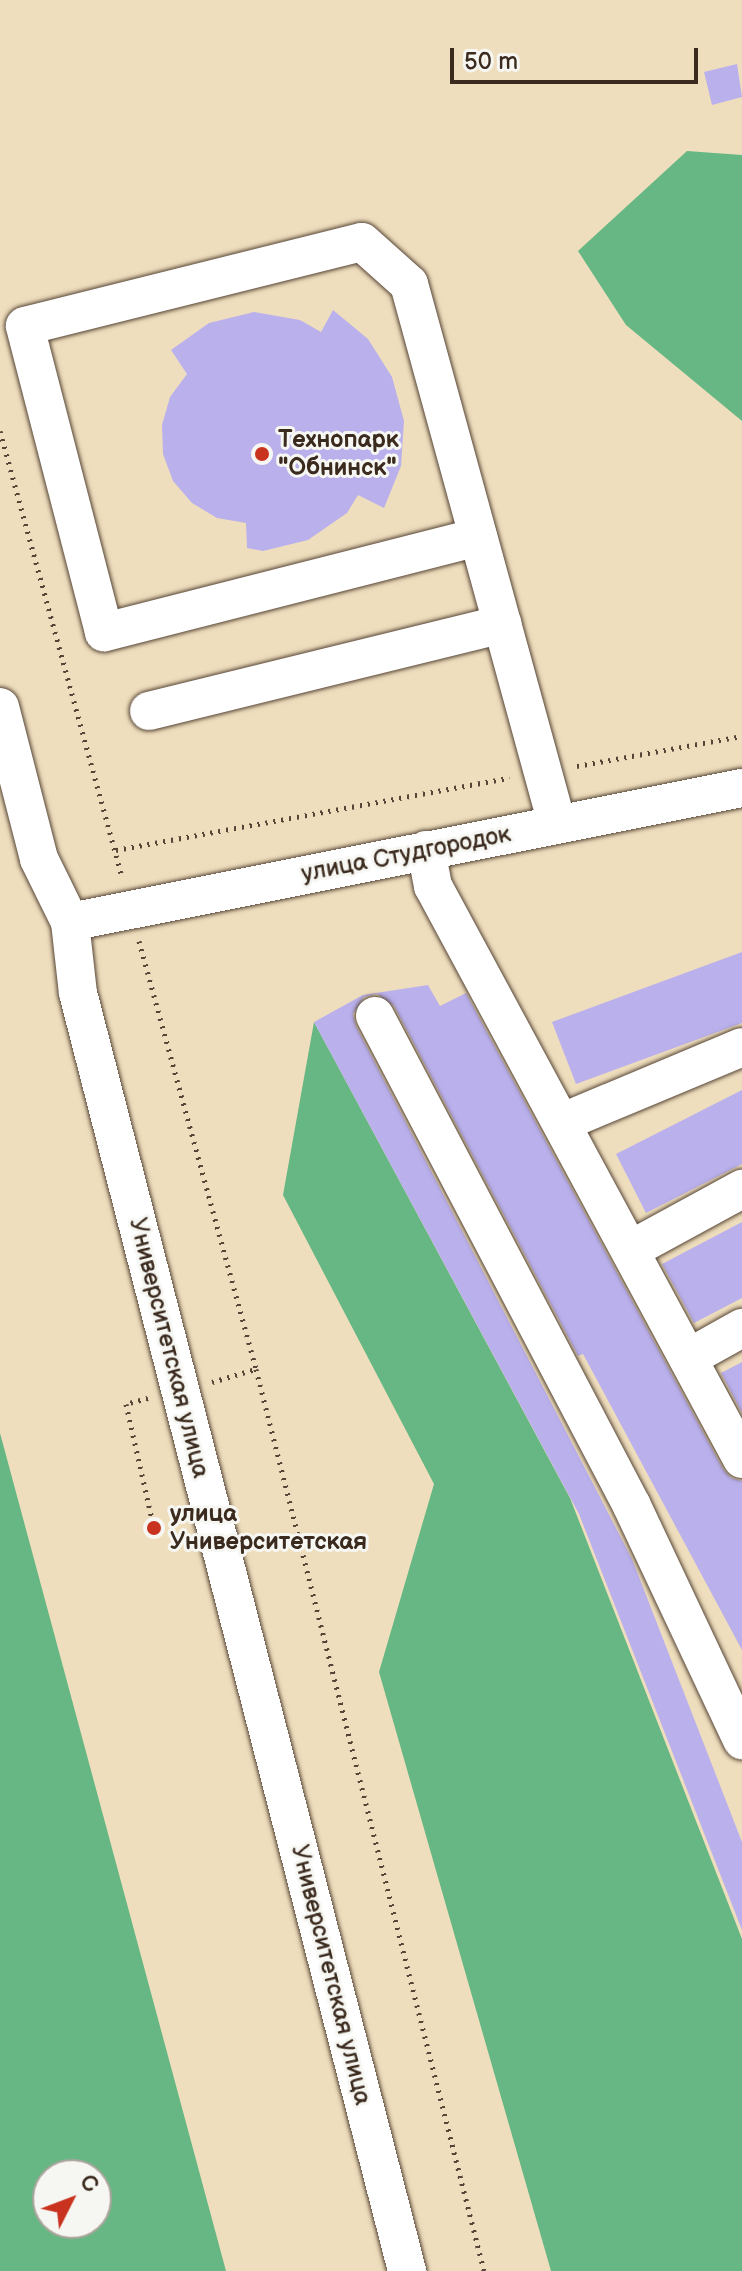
<!DOCTYPE html>
<html>
<head>
<meta charset="utf-8">
<style>
	body { margin:0 }
	#map { position:relative; width:742px; height:2271px; overflow:hidden; background:#efdebd; font-family:"Balsamiq Sans",sans-serif }
	div>[style] { position:absolute }
	.forest>* { inset:0; background:#66b783 }
	.building>* { inset:0; background:#bab0ec }
	.path>* { height:5px; margin-top:-2.5px; transform-origin:0; background:repeating-linear-gradient(90deg,#564536 0 2px,transparent 0 8px) }
	.roads { filter:drop-shadow(0 0 2px #564536) drop-shadow(0 0 2px #564536) }
	.minor>* { height:38px; margin:-19px; padding:0 19px; transform-origin:19px; border-radius:19px; background:#fff }
	.dots>* { width:22px; height:22px; translate:-50% -50%; box-sizing:border-box; border:4px solid #f6f6f2; border-radius:50% }
	span { translate:-50% -50%; white-space:nowrap; text-align:center; line-height:1.15; -webkit-text-stroke:6px #f6f6f2; paint-order:stroke }
	.poi-label { font-size:24px; color:#3b2a1e; font-weight:700 }
	.left { translate:0 -50%; text-align:left }
	.street-label { font-size:24px; color:#3b2a1e }
	.north { position:absolute; left:32px; top:2159px; width:80px; height:80px; box-sizing:border-box; background:#f6f6f2; border:2px solid #aba49d; border-radius:50%; rotate:48deg; font-size:22px; font-weight:700; line-height:32px; text-align:center; color:#3b2a1e }
	.north::after { content:''; display:block; margin:auto; width:28px; height:36px; background:#c8321e; clip-path:polygon(50% 0,100% 100%,50% 72%,0 100%) }
	.scale { position:absolute; left:450px; top:48px; width:248px; height:36px; box-sizing:border-box; border:4px solid #3b2a1e; border-top:0; padding-left:10px; font-size:24px; line-height:28px; white-space:nowrap; color:#3b2a1e; -webkit-text-stroke:6px #f6f6f2; paint-order:stroke }
</style>
</head>
<body>
<div id="map">
	<div class="forest">
		<i style="clip-path:polygon(687px 151px,742px 155px,742px 421px,626px 325px,578px 251px)"></i>
		<i style="clip-path:polygon(314px 1022px,570px 1498px,742px 1939px,742px 2271px,551px 2271px,379px 1672px,434px 1484px,283px 1195px)"></i>
		<i style="clip-path:polygon(evenodd,0 1433px,226px 2271px,0 2271px,0 1433px,48px 2175px,96px 2175px,96px 2223px,48px 2223px,48px 2175px)"></i>
	</div>
	<div class="building">
		<i style="clip-path:polygon(737px 64px,742px 97px,712px 105px,704px 72px)"></i>
		<i style="clip-path:polygon(333px 310px,368px 339px,392px 377px,404px 421px,401px 466px,384px 508px,358px 495px,347px 513px,308px 540px,263px 551px,247px 548px,246px 523px,217px 518px,192px 503px,173px 481px,163px 454px,162px 425px,170px 397px,187px 374px,171px 350px,209px 323px,254px 312px,300px 320px,321px 332px)"></i>
		<i style="clip-path:polygon(742px 952px,742px 1023px,576px 1084px,552px 1022px)"></i>
		<i style="clip-path:polygon(428px 985px,440px 1006px,466px 993px,723px 1469px,731px 1478px,742px 1481px,742px 1650px,583px 1354px,578px 1356px,394px 1006px,377px 994px,364px 997px,353px 1014px,356px 1026px,632px 1559px,742px 1842px,742px 1930px,579px 1514px,314px 1022px,363px 995px)"></i>
		<i style="clip-path:polygon(742px 1090px,742px 1164px,646px 1213px,616px 1154px)"></i>
		<i style="clip-path:polygon(742px 1222px,742px 1298px,694px 1323px,662px 1264px)"></i>
		<i style="clip-path:polygon(742px 1362px,742px 1413px,721px 1373px)"></i>
	</div>
	<div class="path">
		<i style="left:0;top:431px;width:462px;rotate:74.7deg"></i>
		<i style="left:577px;top:766px;width:168px;rotate:-10.3deg"></i>
		<i style="left:116px;top:850px;width:400px;rotate:-10.4deg"></i>
		<i style="left:139px;top:941px;width:444px;rotate:74.7deg"></i>
		<i style="left:256px;top:1369px;width:930px;rotate:75.81deg"></i>
		<i style="left:212px;top:1382px;width:46px;rotate:-16.5deg"></i>
		<i style="left:148px;top:1398px;width:23px;rotate:165deg"></i>
		<i style="left:126px;top:1404px;width:127px;rotate:77.3deg"></i>
	</div>
	<div class="roads">
		<div class="minor">
			<i style="left:478px;top:537px;width:386px;rotate:165.7deg"></i>
			<i style="left:104px;top:632px;width:316px;rotate:-104.5deg"></i>
			<i style="left:25px;top:326px;width:347px;rotate:-14deg"></i>
			<i style="left:362px;top:242px;width:63px;rotate:41.8deg"></i>
			<i style="left:409px;top:284px;width:560px;rotate:74.67deg"></i>
			<i style="left:0;top:707px;width:157px;rotate:75.6deg"></i>
			<i style="left:39px;top:859px;width:70px;rotate:63.8deg"></i>
			<i style="left:70px;top:922px;width:71px;rotate:83.6deg"></i>
			<i style="left:78px;top:993px;width:1320px;rotate:75.56deg"></i>
			<i style="left:149px;top:711px;width:364px;rotate:-13.8deg"></i>
			<i style="left:426px;top:850px;width:37px;rotate:79deg"></i>
			<i style="left:433px;top:886px;width:651px;rotate:61.66deg"></i>
			<i style="left:70px;top:922px;width:685px;rotate:-11.28deg"></i>
			<i style="left:375px;top:1016px;width:553px;rotate:62.32deg"></i>
			<i style="left:632px;top:1506px;width:259px;rotate:64.8deg"></i>
			<i style="left:563px;top:1122px;width:194px;rotate:-22.7deg"></i>
			<i style="left:630px;top:1250px;width:128px;rotate:-28.6deg"></i>
			<i style="left:688px;top:1358px;width:62px;rotate:-29.1deg"></i>
		</div>
	</div>
	<div class="dots">
		<i style="left:262px;top:454px;background:#c8321e"></i>
		<i style="left:154px;top:1528px;background:#c8321e"></i>
	</div>
	<div class="poi-label">
		<span class="left" style="left:278px;top:454px">Технопарк<br>"Обнинск"</span>
		<span class="left" style="left:170px;top:1528px">улица<br>Университетская</span>
	</div>
	<div class="street-label">
		<span style="left:406px;top:854px;rotate:-11deg">улица Студгородок</span>
		<span style="left:169px;top:1348px;rotate:76deg">Университетская улица</span>
		<span style="left:331px;top:1975px;rotate:76deg">Университетская улица</span>
	</div>
	<div class="north">С</div>
	<div class="scale">50 m</div>
</div>
</body>
</html>
